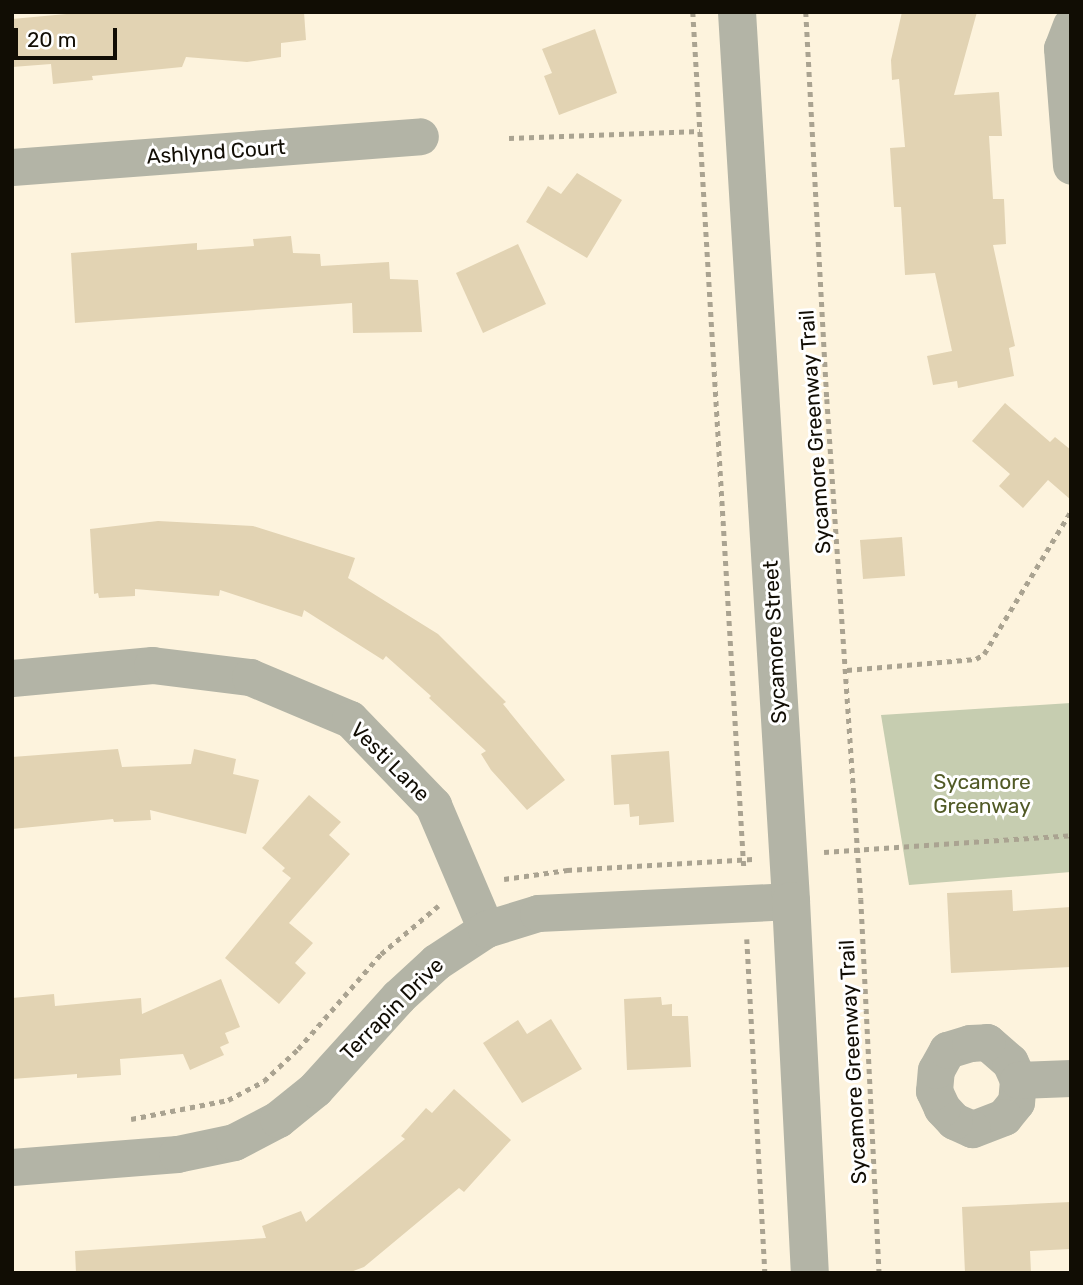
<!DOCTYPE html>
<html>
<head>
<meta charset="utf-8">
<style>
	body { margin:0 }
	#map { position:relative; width:1083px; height:1285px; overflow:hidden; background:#fdf3dd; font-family:Rubik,sans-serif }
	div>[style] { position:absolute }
	.green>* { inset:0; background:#c6cdb0 }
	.building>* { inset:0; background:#e2d3b3 }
	.path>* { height:4.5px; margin-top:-2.25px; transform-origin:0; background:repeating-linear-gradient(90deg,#aaa391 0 5px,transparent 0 10px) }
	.minor>* { height:37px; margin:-18.5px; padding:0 18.5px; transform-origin:18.5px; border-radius:18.5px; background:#b3b4a6 }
	.tertiary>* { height:38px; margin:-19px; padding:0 19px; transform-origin:19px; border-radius:19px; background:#b3b4a6 }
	span { translate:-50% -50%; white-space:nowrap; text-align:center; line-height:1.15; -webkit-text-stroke:6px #fff; paint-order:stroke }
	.street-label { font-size:21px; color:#110d04 }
	.park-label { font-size:21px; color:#515a26 }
	.frame { position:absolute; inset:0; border:14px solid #110d04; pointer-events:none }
	.scale { position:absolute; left:14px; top:28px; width:103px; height:32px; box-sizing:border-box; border:4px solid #110d04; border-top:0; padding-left:9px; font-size:21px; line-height:24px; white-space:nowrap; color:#110d04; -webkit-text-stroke:5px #fff; paint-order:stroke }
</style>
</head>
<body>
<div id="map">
	<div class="green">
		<i style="clip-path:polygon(1071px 703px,1071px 872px,909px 885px,881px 715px)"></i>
	</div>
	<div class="building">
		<i style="clip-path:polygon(88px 12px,304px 12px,306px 40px,281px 43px,281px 57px,247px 62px,186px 57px,182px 67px,92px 76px,93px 80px,53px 84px,51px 64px,12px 67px,12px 19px)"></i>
		<i style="clip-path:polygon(902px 12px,977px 12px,954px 95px,999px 92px,1002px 136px,989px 136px,993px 199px,1004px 199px,1006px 244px,993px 245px,1015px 346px,1009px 348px,1014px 376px,958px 388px,957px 381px,933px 385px,927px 356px,952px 351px,935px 273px,905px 275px,901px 207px,894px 207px,890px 148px,905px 147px,899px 79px,892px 80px,891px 60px)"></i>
		<i style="clip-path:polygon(595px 29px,617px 93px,559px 115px,544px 76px,552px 73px,542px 49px)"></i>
		<i style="clip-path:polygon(577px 173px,622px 200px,587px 258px,526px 222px,548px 186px,561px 194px)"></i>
		<i style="clip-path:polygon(291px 236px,293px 253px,320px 254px,321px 266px,389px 262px,390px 279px,418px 280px,422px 332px,353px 333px,352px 303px,75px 323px,71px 253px,197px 243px,197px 250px,254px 246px,253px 239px)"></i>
		<i style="clip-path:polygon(518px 244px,546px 304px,483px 333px,456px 273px)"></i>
		<i style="clip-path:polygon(1005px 403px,1050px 442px,1055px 437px,1071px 450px,1071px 500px,1048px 480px,1023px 508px,999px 486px,1010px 474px,972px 441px)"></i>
		<i style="clip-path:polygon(158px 521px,253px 526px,355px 558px,348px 578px,438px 634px,506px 702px,503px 704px,565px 780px,527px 810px,491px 770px,481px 754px,486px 751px,429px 698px,431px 696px,386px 656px,383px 660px,304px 610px,302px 617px,220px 590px,219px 596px,135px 589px,135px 596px,99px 598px,98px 593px,94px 594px,90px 529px)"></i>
		<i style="clip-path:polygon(902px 537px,905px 576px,863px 579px,860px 540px)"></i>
		<i style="clip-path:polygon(118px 749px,122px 767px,191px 764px,194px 749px,236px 759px,233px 774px,259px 780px,246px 834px,150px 810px,151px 820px,114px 822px,113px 819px,12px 829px,12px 757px)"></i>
		<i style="clip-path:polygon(669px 751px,674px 822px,639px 825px,639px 816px,630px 817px,629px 804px,614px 805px,611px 755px)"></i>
		<i style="clip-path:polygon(309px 795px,341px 822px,329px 835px,350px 854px,289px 923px,313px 943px,295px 963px,306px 973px,279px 1004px,225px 958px,291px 878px,282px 871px,285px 868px,262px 848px)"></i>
		<i style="clip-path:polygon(1012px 890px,1013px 911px,1071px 907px,1071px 967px,951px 973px,947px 893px)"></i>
		<i style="clip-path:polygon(221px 979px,240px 1027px,225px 1033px,229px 1043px,220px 1047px,224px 1055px,190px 1070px,183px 1054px,120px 1059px,121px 1075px,77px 1078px,77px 1074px,12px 1079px,12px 998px,54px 994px,55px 1006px,141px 998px,142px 1014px)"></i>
		<i style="clip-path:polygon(661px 997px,662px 1005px,672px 1004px,672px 1016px,688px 1016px,691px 1067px,627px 1070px,624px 999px)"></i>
		<i style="clip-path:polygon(551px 1019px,582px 1069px,522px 1103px,483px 1043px,518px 1020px,527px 1034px)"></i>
		<i style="clip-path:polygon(454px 1089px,511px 1140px,464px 1192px,459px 1188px,364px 1267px,348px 1273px,76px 1273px,75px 1251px,266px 1238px,262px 1226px,301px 1211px,306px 1222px,405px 1139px,401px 1136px,426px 1108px,432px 1113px)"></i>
		<i style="clip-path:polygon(1071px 1202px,1071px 1249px,1030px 1251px,1031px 1273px,965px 1273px,962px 1207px)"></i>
	</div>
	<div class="path">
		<i style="left:693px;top:12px;width:857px;rotate:86.59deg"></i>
		<i style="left:806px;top:12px;width:388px;rotate:86.9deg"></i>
		<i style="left:827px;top:399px;width:501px;rotate:86.11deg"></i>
		<i style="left:861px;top:899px;width:374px;rotate:87.2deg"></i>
		<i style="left:509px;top:138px;width:191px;rotate:-2.1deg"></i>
		<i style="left:847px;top:670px;width:129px;rotate:-4.9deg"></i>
		<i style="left:976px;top:659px;width:9px;rotate:-32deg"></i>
		<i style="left:984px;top:654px;width:167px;rotate:-58.7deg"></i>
		<i style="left:824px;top:852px;width:248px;rotate:-3.9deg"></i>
		<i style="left:504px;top:879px;width:64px;rotate:-8.1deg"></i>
		<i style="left:567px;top:870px;width:186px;rotate:-3.4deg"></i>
		<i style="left:747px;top:939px;width:334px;rotate:86.9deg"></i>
		<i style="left:131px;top:1119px;width:99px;rotate:-11.1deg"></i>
		<i style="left:228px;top:1100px;width:41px;rotate:-27.8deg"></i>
		<i style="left:264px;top:1081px;width:47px;rotate:-43.3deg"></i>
		<i style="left:298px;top:1049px;width:126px;rotate:-48.9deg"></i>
		<i style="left:381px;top:954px;width:75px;rotate:-40.1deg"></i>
	</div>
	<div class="minor">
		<i style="left:1071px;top:25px;width:25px;rotate:111deg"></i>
		<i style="left:1062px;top:48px;width:118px;rotate:85.6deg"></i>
		<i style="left:12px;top:167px;width:409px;rotate:-4.3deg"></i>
		<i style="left:12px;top:678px;width:141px;rotate:-5.3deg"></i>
		<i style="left:152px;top:665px;width:99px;rotate:7deg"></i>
		<i style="left:250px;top:677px;width:108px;rotate:22.8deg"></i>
		<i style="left:350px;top:719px;width:120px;rotate:46deg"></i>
		<i style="left:433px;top:805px;width:135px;rotate:66.9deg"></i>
		<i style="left:987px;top:1042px;width:30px;rotate:41deg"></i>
		<i style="left:1010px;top:1062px;width:20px;rotate:66deg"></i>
		<i style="left:1018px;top:1080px;width:22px;rotate:95deg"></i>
		<i style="left:1016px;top:1102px;width:19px;rotate:129deg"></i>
		<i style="left:1004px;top:1117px;width:34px;rotate:159deg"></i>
		<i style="left:972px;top:1129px;width:20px;rotate:-156deg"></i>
		<i style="left:954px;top:1121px;width:18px;rotate:-133deg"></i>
		<i style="left:942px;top:1108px;width:19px;rotate:-115deg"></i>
		<i style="left:934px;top:1091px;width:21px;rotate:-85deg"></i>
		<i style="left:936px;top:1070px;width:23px;rotate:-61deg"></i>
		<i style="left:947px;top:1050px;width:24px;rotate:-17deg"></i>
		<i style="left:970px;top:1043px;width:17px;rotate:-3deg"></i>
		<i style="left:1018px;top:1080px;width:53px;rotate:-2.2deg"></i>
		<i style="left:12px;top:1167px;width:166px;rotate:-4.5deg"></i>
		<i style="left:177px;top:1154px;width:58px;rotate:-11.9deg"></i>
		<i style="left:234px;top:1142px;width:50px;rotate:-27.6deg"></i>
		<i style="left:278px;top:1119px;width:48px;rotate:-39deg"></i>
		<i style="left:315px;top:1089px;width:124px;rotate:-47.9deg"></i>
		<i style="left:398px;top:997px;width:52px;rotate:-42.6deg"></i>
		<i style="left:436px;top:962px;width:60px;rotate:-33.4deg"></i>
		<i style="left:486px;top:929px;width:54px;rotate:-17.1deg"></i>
		<i style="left:538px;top:913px;width:253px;rotate:-2.7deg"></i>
	</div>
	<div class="tertiary">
		<i style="left:737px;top:12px;width:891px;rotate:86.52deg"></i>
		<i style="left:791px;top:901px;width:372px;rotate:87.1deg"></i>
	</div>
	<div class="street-label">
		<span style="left:216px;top:152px;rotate:-4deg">Ashlynd Court</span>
		<span style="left:815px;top:432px;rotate:-94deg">Sycamore Greenway Trail</span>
		<span style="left:775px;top:642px;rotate:-93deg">Sycamore Street</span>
		<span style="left:390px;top:762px;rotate:45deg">Vesti Lane</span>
		<span style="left:392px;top:1009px;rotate:-45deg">Terrapin Drive</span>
		<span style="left:853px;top:1062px;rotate:-93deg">Sycamore Greenway Trail</span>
	</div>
	<div class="park-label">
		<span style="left:982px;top:794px">Sycamore<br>Greenway</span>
	</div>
	<div class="frame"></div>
	<div class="scale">20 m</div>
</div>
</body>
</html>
